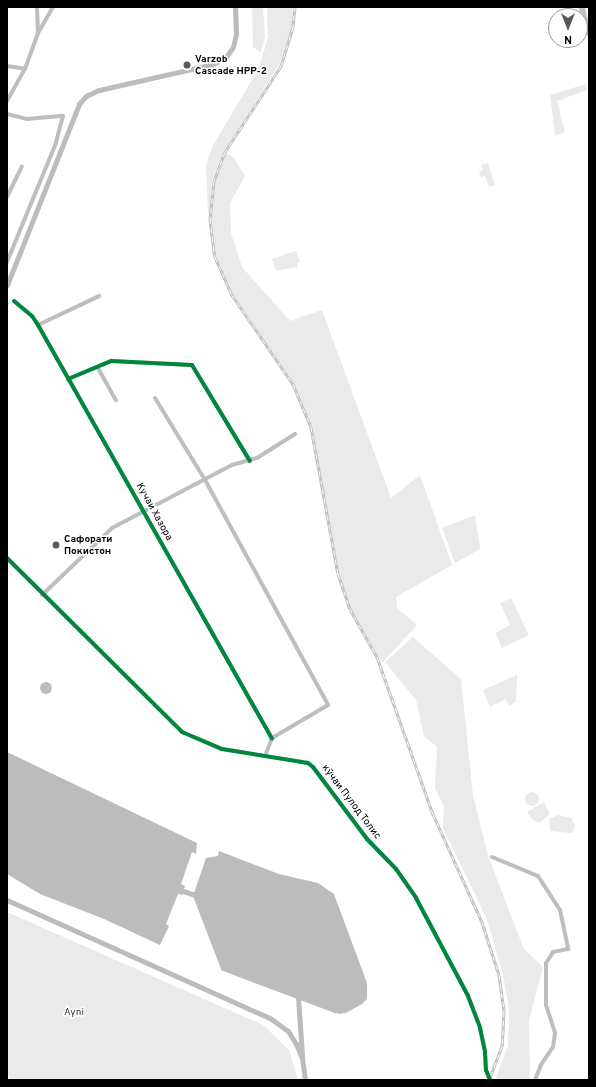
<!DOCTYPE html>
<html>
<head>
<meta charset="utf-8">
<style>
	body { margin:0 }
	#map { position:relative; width:596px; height:1087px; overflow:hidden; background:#fff; font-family:Overpass,sans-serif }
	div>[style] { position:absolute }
	.green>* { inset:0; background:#eaeaea }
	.round { border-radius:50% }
	.water>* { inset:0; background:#bcbcbc }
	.canal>* { height:5px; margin:-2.5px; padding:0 2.5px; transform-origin:2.5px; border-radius:2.5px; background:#bcbcbc }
	.street>* { height:4px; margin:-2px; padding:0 2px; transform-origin:2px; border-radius:2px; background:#bebebe }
	.secondary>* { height:5.5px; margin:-2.75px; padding:0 2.75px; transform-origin:2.75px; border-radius:2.75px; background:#c2c2c2 }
	.rail>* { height:3px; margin-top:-1.5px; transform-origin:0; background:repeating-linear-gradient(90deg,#fff 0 4.5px,#bdbdbd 0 9px); box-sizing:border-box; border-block:1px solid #bdbdbd }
	.cycleway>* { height:4px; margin:-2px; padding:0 2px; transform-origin:2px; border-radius:2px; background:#00873e }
	.dots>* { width:11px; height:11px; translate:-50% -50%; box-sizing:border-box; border:2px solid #fff; border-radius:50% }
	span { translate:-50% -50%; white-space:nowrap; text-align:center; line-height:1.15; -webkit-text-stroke:3px #fff; paint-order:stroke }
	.poi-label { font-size:10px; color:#000; font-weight:700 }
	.left { translate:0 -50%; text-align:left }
	.street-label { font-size:10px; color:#000 }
	.park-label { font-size:10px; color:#303030 }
	.frame { position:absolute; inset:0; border:8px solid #000; pointer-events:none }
	.north { position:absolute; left:548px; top:8px; width:40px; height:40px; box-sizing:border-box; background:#fff; border:1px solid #999; border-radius:50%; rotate:180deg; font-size:11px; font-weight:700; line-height:16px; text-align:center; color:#000 }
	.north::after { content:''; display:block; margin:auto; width:14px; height:18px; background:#595959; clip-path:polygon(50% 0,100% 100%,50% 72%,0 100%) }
</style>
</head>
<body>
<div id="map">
	<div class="green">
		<i style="clip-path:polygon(252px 7px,263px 7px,265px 37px,261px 52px,253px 47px)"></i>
		<i style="clip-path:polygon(267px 7px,293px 7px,292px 27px,279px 65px,224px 151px,212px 180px,210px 212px,208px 213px,206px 166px,212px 147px,258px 70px,268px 38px)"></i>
		<i style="clip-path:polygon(586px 84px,587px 90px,557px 101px,565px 132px,555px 136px,550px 95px)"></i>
		<i style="clip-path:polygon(226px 153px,233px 157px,245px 176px,230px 203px,231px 233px,242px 267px,290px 321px,322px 310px,391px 498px,420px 475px,452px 565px,396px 597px,397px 608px,417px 625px,382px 663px,350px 608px,339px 573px,312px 426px,294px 383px,233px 294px,216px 256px,212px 219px,215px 181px)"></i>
		<i style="clip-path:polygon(488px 163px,495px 185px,489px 187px,485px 176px,481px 177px,479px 172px,483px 170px,481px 165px)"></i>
		<i style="clip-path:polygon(296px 251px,300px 262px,297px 263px,298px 267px,276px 271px,272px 259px)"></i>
		<i style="clip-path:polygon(475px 515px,480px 549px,455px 563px,442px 528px)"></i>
		<i style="clip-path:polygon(511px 598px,529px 635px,502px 648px,495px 633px,510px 625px,500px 603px)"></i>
		<i style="clip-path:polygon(413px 637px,461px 679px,473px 795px,488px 856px,524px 949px,543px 967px,529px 1021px,530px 1080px,498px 1080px,496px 1077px,508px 1046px,509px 1010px,503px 974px,486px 917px,443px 828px,444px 806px,435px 789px,437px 747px,424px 736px,416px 700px,385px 662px)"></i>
		<i style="clip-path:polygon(517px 675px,516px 702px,509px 706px,506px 699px,490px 707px,483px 690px)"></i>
		<i class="round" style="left:525px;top:792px;width:14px;height:14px"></i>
		<i style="clip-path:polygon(544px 802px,550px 814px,539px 823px,532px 819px,527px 812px)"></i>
		<i style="clip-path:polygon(558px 815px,571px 818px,575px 826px,572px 833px,550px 831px,549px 819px)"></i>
		<i style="clip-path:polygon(7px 912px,263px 1025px,289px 1050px,298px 1080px,10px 1080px,7px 1071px)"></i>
	</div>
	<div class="water">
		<i class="round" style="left:40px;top:682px;width:12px;height:12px"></i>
		<i style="clip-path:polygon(7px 752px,197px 843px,196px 854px,192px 852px,181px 884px,185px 886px,182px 895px,178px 894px,166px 924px,169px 926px,160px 945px,104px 919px,40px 894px,7px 874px)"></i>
		<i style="clip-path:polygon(219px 851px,279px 874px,318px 883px,334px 894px,367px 983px,367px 999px,362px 1004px,346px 1013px,338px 1014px,336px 1009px,224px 967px,194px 893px,206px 858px,218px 856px)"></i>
	</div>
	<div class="canal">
		<i style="left:7px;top:285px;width:195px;rotate:-68.3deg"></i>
		<i style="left:79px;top:104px;width:11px;rotate:-49deg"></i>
		<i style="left:86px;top:96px;width:14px;rotate:-25deg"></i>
		<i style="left:99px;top:90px;width:117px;rotate:-12.8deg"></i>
		<i style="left:213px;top:64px;width:15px;rotate:-28deg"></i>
		<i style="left:226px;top:57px;width:12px;rotate:-55deg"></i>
		<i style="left:233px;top:47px;width:13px;rotate:-77deg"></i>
		<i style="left:236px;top:34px;width:27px;rotate:-92deg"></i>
		<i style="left:183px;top:891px;width:13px;rotate:18deg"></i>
		<i style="left:195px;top:895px;width:78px;rotate:69deg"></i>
		<i style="left:223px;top:968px;width:120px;rotate:20.6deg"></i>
		<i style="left:335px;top:1010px;width:8px;rotate:-7deg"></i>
		<i style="left:7px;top:900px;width:288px;rotate:24.2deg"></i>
		<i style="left:270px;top:1018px;width:22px;rotate:36deg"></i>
		<i style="left:288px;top:1031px;width:15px;rotate:58deg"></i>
		<i style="left:296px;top:1044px;width:15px;rotate:67deg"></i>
		<i style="left:302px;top:1058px;width:22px;rotate:82deg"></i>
		<i style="left:298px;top:997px;width:59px;rotate:86.1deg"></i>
	</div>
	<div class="street">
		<i style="left:37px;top:7px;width:26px;rotate:88deg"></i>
		<i style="left:7px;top:66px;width:18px;rotate:9deg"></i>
		<i style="left:7px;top:101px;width:37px;rotate:-61deg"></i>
		<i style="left:25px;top:69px;width:38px;rotate:-70deg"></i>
		<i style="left:38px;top:33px;width:30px;rotate:-60deg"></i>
		<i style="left:7px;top:114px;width:21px;rotate:14deg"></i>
		<i style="left:27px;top:119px;width:36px;rotate:-5deg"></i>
		<i style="left:63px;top:116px;width:28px;rotate:105deg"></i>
		<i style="left:56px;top:143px;width:129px;rotate:112.4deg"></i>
		<i style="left:7px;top:197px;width:34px;rotate:-64deg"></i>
		<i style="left:14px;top:301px;width:23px;rotate:40deg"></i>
		<i style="left:32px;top:316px;width:11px;rotate:56deg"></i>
		<i style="left:38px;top:325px;width:475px;rotate:60.5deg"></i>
		<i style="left:38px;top:325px;width:68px;rotate:-25.4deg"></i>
		<i style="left:98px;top:368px;width:37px;rotate:61deg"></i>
		<i style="left:68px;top:379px;width:47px;rotate:-22.7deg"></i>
		<i style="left:111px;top:361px;width:81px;rotate:2.8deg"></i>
		<i style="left:192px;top:365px;width:112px;rotate:58.9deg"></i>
		<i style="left:155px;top:398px;width:96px;rotate:58.6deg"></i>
		<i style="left:205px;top:480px;width:256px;rotate:61.3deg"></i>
		<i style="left:328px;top:705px;width:65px;rotate:149.5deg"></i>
		<i style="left:272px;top:738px;width:19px;rotate:111deg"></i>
		<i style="left:7px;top:558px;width:247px;rotate:44.8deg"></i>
		<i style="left:182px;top:732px;width:43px;rotate:23deg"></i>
		<i style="left:222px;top:749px;width:87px;rotate:9.2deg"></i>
		<i style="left:308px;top:763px;width:6px;rotate:39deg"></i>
		<i style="left:313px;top:767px;width:90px;rotate:53.1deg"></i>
		<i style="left:367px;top:839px;width:42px;rotate:46deg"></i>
		<i style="left:396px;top:869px;width:35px;rotate:55deg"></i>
		<i style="left:416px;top:898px;width:111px;rotate:62deg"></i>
		<i style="left:468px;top:996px;width:34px;rotate:69deg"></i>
		<i style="left:480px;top:1028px;width:25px;rotate:78deg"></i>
		<i style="left:485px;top:1052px;width:18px;rotate:87deg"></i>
		<i style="left:486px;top:1070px;width:11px;rotate:68deg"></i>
		<i style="left:42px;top:595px;width:97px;rotate:-43.7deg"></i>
		<i style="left:112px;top:528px;width:136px;rotate:-27.7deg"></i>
		<i style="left:232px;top:465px;width:26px;rotate:-16deg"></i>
		<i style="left:257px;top:458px;width:45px;rotate:-32.3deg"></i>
		<i style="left:492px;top:857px;width:50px;rotate:22.4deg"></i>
		<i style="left:538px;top:876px;width:40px;rotate:57.1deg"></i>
		<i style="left:560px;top:910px;width:40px;rotate:78deg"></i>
		<i style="left:568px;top:949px;width:15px;rotate:169deg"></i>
		<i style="left:553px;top:952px;width:13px;rotate:122deg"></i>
		<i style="left:546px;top:963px;width:42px;rotate:90deg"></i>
		<i style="left:546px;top:1005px;width:29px;rotate:72deg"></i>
		<i style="left:555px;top:1033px;width:14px;rotate:98deg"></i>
		<i style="left:553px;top:1047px;width:22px;rotate:124deg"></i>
		<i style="left:541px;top:1065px;width:16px;rotate:112deg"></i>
	</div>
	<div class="secondary">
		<i style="left:582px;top:7px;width:27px;rotate:75deg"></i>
	</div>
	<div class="rail">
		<i style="left:295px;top:7px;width:20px;rotate:96deg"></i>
		<i style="left:293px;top:27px;width:41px;rotate:107.1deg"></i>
		<i style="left:281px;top:66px;width:103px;rotate:123.1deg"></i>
		<i style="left:225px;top:152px;width:31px;rotate:111deg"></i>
		<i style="left:214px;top:181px;width:38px;rotate:96deg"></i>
		<i style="left:210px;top:219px;width:38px;rotate:83deg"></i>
		<i style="left:215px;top:257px;width:42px;rotate:65.9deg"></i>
		<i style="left:232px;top:295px;width:108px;rotate:55.6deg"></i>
		<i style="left:293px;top:384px;width:47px;rotate:67.3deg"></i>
		<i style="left:311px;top:427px;width:149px;rotate:79.6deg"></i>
		<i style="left:338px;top:574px;width:37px;rotate:71deg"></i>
		<i style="left:350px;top:609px;width:55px;rotate:60.6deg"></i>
		<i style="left:377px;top:657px;width:167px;rotate:70.4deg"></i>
		<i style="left:433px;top:814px;width:119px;rotate:65.6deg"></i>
		<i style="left:482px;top:922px;width:56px;rotate:72.2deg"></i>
		<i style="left:499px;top:975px;width:37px;rotate:82deg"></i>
		<i style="left:504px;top:1012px;width:34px;rotate:93deg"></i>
		<i style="left:502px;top:1046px;width:36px;rotate:111deg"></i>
	</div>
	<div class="cycleway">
		<i style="left:14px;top:301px;width:23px;rotate:40deg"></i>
		<i style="left:32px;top:316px;width:11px;rotate:56deg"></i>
		<i style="left:38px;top:325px;width:475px;rotate:60.5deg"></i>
		<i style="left:68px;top:379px;width:47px;rotate:-22.7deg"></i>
		<i style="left:111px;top:361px;width:81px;rotate:2.8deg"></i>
		<i style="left:192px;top:365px;width:112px;rotate:58.9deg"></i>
		<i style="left:7px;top:558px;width:247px;rotate:44.8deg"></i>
		<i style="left:182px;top:732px;width:43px;rotate:23deg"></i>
		<i style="left:222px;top:749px;width:87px;rotate:9.2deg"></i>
		<i style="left:308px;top:763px;width:6px;rotate:39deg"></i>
		<i style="left:313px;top:767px;width:90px;rotate:53.1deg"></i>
		<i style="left:367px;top:839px;width:42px;rotate:46deg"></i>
		<i style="left:396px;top:869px;width:35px;rotate:55deg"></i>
		<i style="left:416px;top:898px;width:111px;rotate:62deg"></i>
		<i style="left:468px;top:996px;width:34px;rotate:69deg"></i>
		<i style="left:480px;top:1028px;width:25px;rotate:78deg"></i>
		<i style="left:485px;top:1052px;width:18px;rotate:87deg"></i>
		<i style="left:486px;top:1070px;width:11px;rotate:68deg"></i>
	</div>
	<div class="dots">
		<i style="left:187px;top:65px;background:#595959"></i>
		<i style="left:56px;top:545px;background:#595959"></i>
	</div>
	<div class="poi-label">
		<span class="left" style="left:195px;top:65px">Varzob<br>Cascade HPP-2</span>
		<span class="left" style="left:64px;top:545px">Сафорати<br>Покистон</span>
	</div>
	<div class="street-label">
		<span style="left:154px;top:512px;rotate:61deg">Кучаи Хазора</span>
		<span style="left:351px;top:802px;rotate:53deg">кӯчаи Пулод Толис</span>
	</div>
	<div class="park-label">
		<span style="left:74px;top:1013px">Ayni</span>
	</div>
	<div class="frame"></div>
	<div class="north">N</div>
</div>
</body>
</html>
